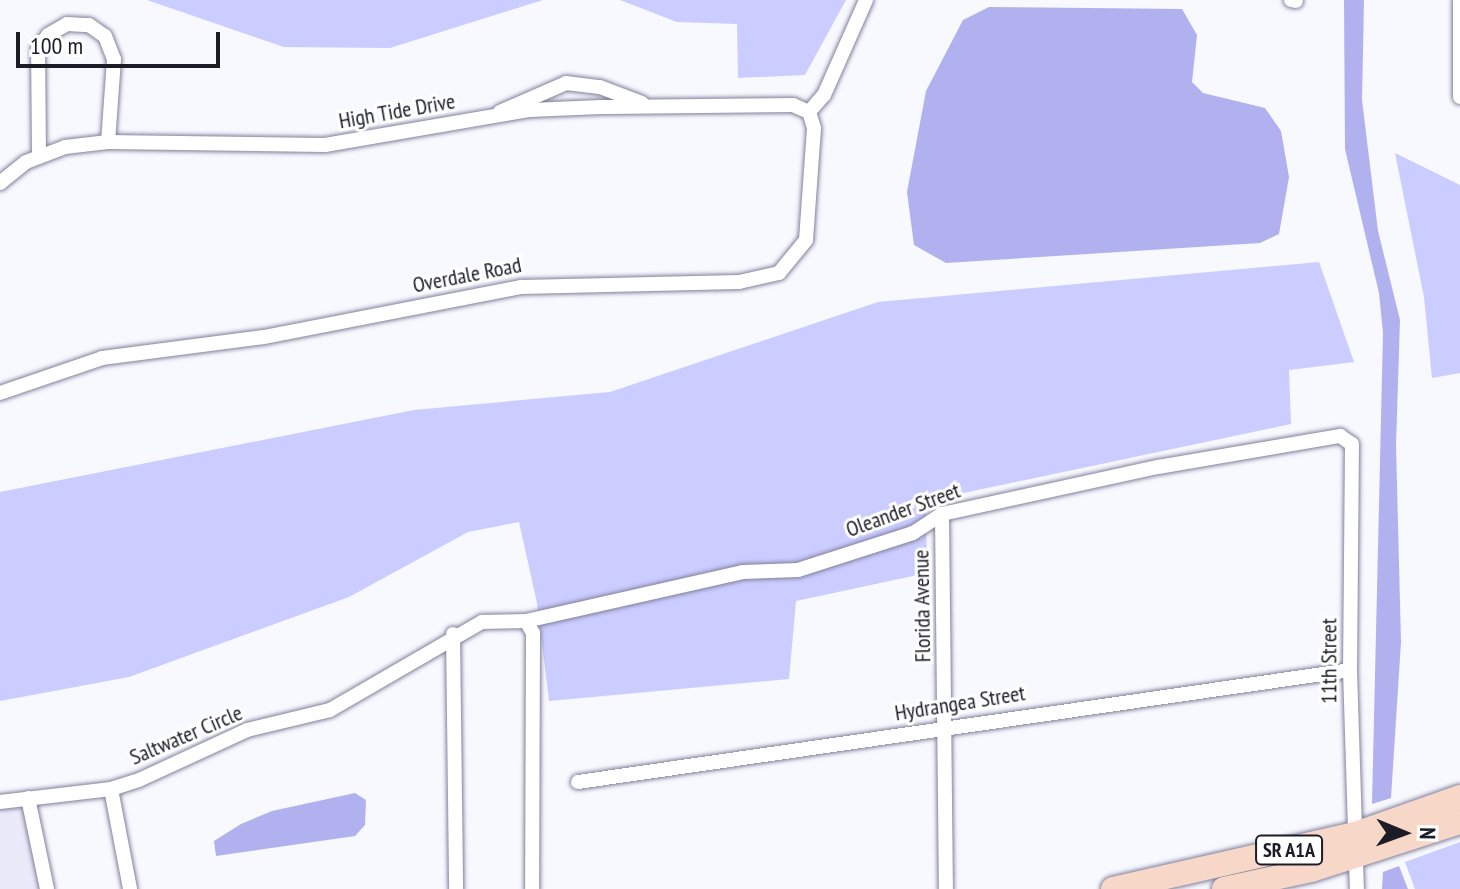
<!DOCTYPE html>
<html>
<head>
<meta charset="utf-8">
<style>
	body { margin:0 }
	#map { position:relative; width:1460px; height:889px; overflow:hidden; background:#f8f8ff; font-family:"PT Sans Narrow",sans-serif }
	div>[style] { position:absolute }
	.built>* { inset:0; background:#eaeafa }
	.green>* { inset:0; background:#cbccff }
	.water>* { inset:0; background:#b0b1ee }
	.roads { filter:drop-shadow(0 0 2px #80819c) drop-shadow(0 0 2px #80819c) }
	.street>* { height:14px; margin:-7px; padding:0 7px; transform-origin:7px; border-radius:7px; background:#fff }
	.primary>* { height:24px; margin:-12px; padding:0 12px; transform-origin:12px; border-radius:12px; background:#f7d7c8 }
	span { translate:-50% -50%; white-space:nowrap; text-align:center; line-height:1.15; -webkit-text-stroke:6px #fff; paint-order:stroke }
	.shield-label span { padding:2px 6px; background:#fff; border:2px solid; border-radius:6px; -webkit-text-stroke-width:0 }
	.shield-label { font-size:20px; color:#1c1c27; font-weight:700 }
	.street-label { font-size:22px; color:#1c1c27 }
	.north { position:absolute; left:1364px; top:793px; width:80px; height:80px; -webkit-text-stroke:6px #fff; paint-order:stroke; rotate:91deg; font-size:22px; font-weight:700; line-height:32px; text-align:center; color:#1c1c27 }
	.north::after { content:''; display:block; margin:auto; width:28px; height:36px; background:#1c1c27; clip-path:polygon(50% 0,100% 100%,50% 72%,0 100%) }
	.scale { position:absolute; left:16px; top:32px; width:204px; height:36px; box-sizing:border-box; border:4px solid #1c1c27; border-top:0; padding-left:10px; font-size:24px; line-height:28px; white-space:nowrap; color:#1c1c27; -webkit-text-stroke:6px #fff; paint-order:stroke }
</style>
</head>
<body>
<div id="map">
	<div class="built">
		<i style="clip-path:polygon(28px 798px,47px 889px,0 889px,0 802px)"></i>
	</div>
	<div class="green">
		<i style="clip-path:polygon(147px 0,543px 0,390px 48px,284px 47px)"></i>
		<i style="clip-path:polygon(620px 0,846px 0,805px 75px,738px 78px,737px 24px,677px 22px)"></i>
		<i style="clip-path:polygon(1395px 153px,1460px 185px,1460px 373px,1432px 378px,1424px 297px)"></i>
		<i style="clip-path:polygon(1319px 262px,1354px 362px,1289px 370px,1291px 424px,926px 501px,927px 573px,796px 601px,789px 679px,549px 701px,537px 603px,519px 522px,468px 532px,349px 597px,129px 677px,0 701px,0 492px,414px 410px,610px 392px,878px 302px)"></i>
		<i style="clip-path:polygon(1460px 842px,1460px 889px,1415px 889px,1405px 862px)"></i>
	</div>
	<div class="water">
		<i style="clip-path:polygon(1344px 0,1364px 0,1362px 100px,1378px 231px,1400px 320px,1396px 445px,1401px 642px,1391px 798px,1372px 804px,1383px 333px,1379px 293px,1345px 149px)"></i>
		<i style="clip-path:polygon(989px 7px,1182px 9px,1197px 35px,1192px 82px,1203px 93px,1265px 108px,1281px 131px,1289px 177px,1279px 234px,1260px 243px,946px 263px,914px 245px,907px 192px,926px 91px,963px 20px)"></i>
		<i style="clip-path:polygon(355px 793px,366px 800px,365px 825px,355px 836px,216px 856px,214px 841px,241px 824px,272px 811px)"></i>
		<i style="clip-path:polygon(1399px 866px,1408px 889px,1382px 889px,1383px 872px)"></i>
	</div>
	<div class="roads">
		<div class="street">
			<i style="left:1291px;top:0;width:5px;rotate:11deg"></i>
			<i style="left:1460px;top:0;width:97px;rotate:90deg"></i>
			<i style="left:500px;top:112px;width:72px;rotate:-23.7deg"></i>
			<i style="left:566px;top:83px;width:34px;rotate:7deg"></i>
			<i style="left:600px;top:87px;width:45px;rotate:20.9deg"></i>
			<i style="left:809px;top:112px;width:23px;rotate:-49deg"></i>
			<i style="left:824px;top:95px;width:104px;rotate:-66.1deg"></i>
			<i style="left:39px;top:157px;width:108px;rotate:-90.5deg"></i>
			<i style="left:38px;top:49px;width:17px;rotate:-54deg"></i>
			<i style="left:48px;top:35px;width:22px;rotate:-30deg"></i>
			<i style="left:67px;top:24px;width:22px;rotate:3deg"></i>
			<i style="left:89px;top:25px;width:19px;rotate:35deg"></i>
			<i style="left:105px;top:36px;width:25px;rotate:69deg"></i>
			<i style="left:114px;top:59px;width:83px;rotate:94.1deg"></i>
			<i style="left:0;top:183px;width:33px;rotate:-39deg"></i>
			<i style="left:26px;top:162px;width:42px;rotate:-21deg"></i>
			<i style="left:65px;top:147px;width:43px;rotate:-6.6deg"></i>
			<i style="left:108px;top:142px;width:217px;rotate:0.8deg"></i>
			<i style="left:325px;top:145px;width:208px;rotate:-9.7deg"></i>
			<i style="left:530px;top:110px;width:71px;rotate:-2.4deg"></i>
			<i style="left:601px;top:107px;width:192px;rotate:-0.6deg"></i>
			<i style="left:793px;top:105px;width:17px;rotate:24deg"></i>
			<i style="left:0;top:393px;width:108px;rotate:-18.9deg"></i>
			<i style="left:102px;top:358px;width:163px;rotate:-7.4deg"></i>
			<i style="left:264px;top:337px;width:262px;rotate:-11deg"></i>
			<i style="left:521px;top:287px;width:218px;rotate:-1.3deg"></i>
			<i style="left:739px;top:282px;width:41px;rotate:-12.7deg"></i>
			<i style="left:779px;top:273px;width:43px;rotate:-50.7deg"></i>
			<i style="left:806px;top:240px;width:112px;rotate:-85.9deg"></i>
			<i style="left:814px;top:128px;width:17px;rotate:-107deg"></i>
			<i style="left:942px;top:514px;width:375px;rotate:89.4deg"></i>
			<i style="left:526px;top:621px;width:222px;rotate:-12.7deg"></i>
			<i style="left:743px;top:572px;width:55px;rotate:-2.1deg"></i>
			<i style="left:798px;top:570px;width:121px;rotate:-17.8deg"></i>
			<i style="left:913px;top:533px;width:35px;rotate:-33deg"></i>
			<i style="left:942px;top:514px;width:221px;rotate:-12.3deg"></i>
			<i style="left:1158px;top:467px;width:185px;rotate:-9.7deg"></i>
			<i style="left:1340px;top:436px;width:14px;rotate:34deg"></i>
			<i style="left:1352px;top:444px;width:226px;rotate:90.5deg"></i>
			<i style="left:1350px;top:670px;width:219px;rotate:88.2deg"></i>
			<i style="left:453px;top:634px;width:255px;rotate:89.3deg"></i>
			<i style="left:578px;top:782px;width:780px;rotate:-8.25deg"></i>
			<i style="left:111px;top:789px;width:102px;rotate:79.2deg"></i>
			<i style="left:28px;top:798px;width:93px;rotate:78.2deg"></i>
			<i style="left:0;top:802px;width:112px;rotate:-6.7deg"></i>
			<i style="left:111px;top:789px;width:29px;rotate:-18deg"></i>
			<i style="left:139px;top:780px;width:119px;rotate:-24.8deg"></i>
			<i style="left:247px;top:730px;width:85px;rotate:-13.5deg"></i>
			<i style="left:330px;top:710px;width:176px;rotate:-30.1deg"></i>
			<i style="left:482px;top:622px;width:44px;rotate:-1.3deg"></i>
			<i style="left:526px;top:621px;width:14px;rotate:60deg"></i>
			<i style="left:533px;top:633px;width:256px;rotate:90.2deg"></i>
		</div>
		<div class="primary">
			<i style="left:1113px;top:889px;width:248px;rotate:-12.8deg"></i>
			<i style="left:1355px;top:834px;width:111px;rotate:-19.4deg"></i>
			<i style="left:1224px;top:889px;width:89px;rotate:-12.3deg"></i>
			<i style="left:1311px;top:870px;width:157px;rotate:-17.9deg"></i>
		</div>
	</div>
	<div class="shield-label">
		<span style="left:1289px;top:850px">SR A1A</span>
	</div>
	<div class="street-label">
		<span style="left:397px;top:111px;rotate:-10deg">High Tide Drive</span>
		<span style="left:467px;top:275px;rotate:-11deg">Overdale Road</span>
		<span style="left:903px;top:510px;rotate:-20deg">Oleander Street</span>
		<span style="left:922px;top:606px;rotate:-91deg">Florida Avenue</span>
		<span style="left:1329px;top:661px;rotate:-90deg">11th Street</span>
		<span style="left:960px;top:703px;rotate:-9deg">Hydrangea Street</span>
		<span style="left:186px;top:735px;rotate:-23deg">Saltwater Circle</span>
	</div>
	<div class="north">N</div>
	<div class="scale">100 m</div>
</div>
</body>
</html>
